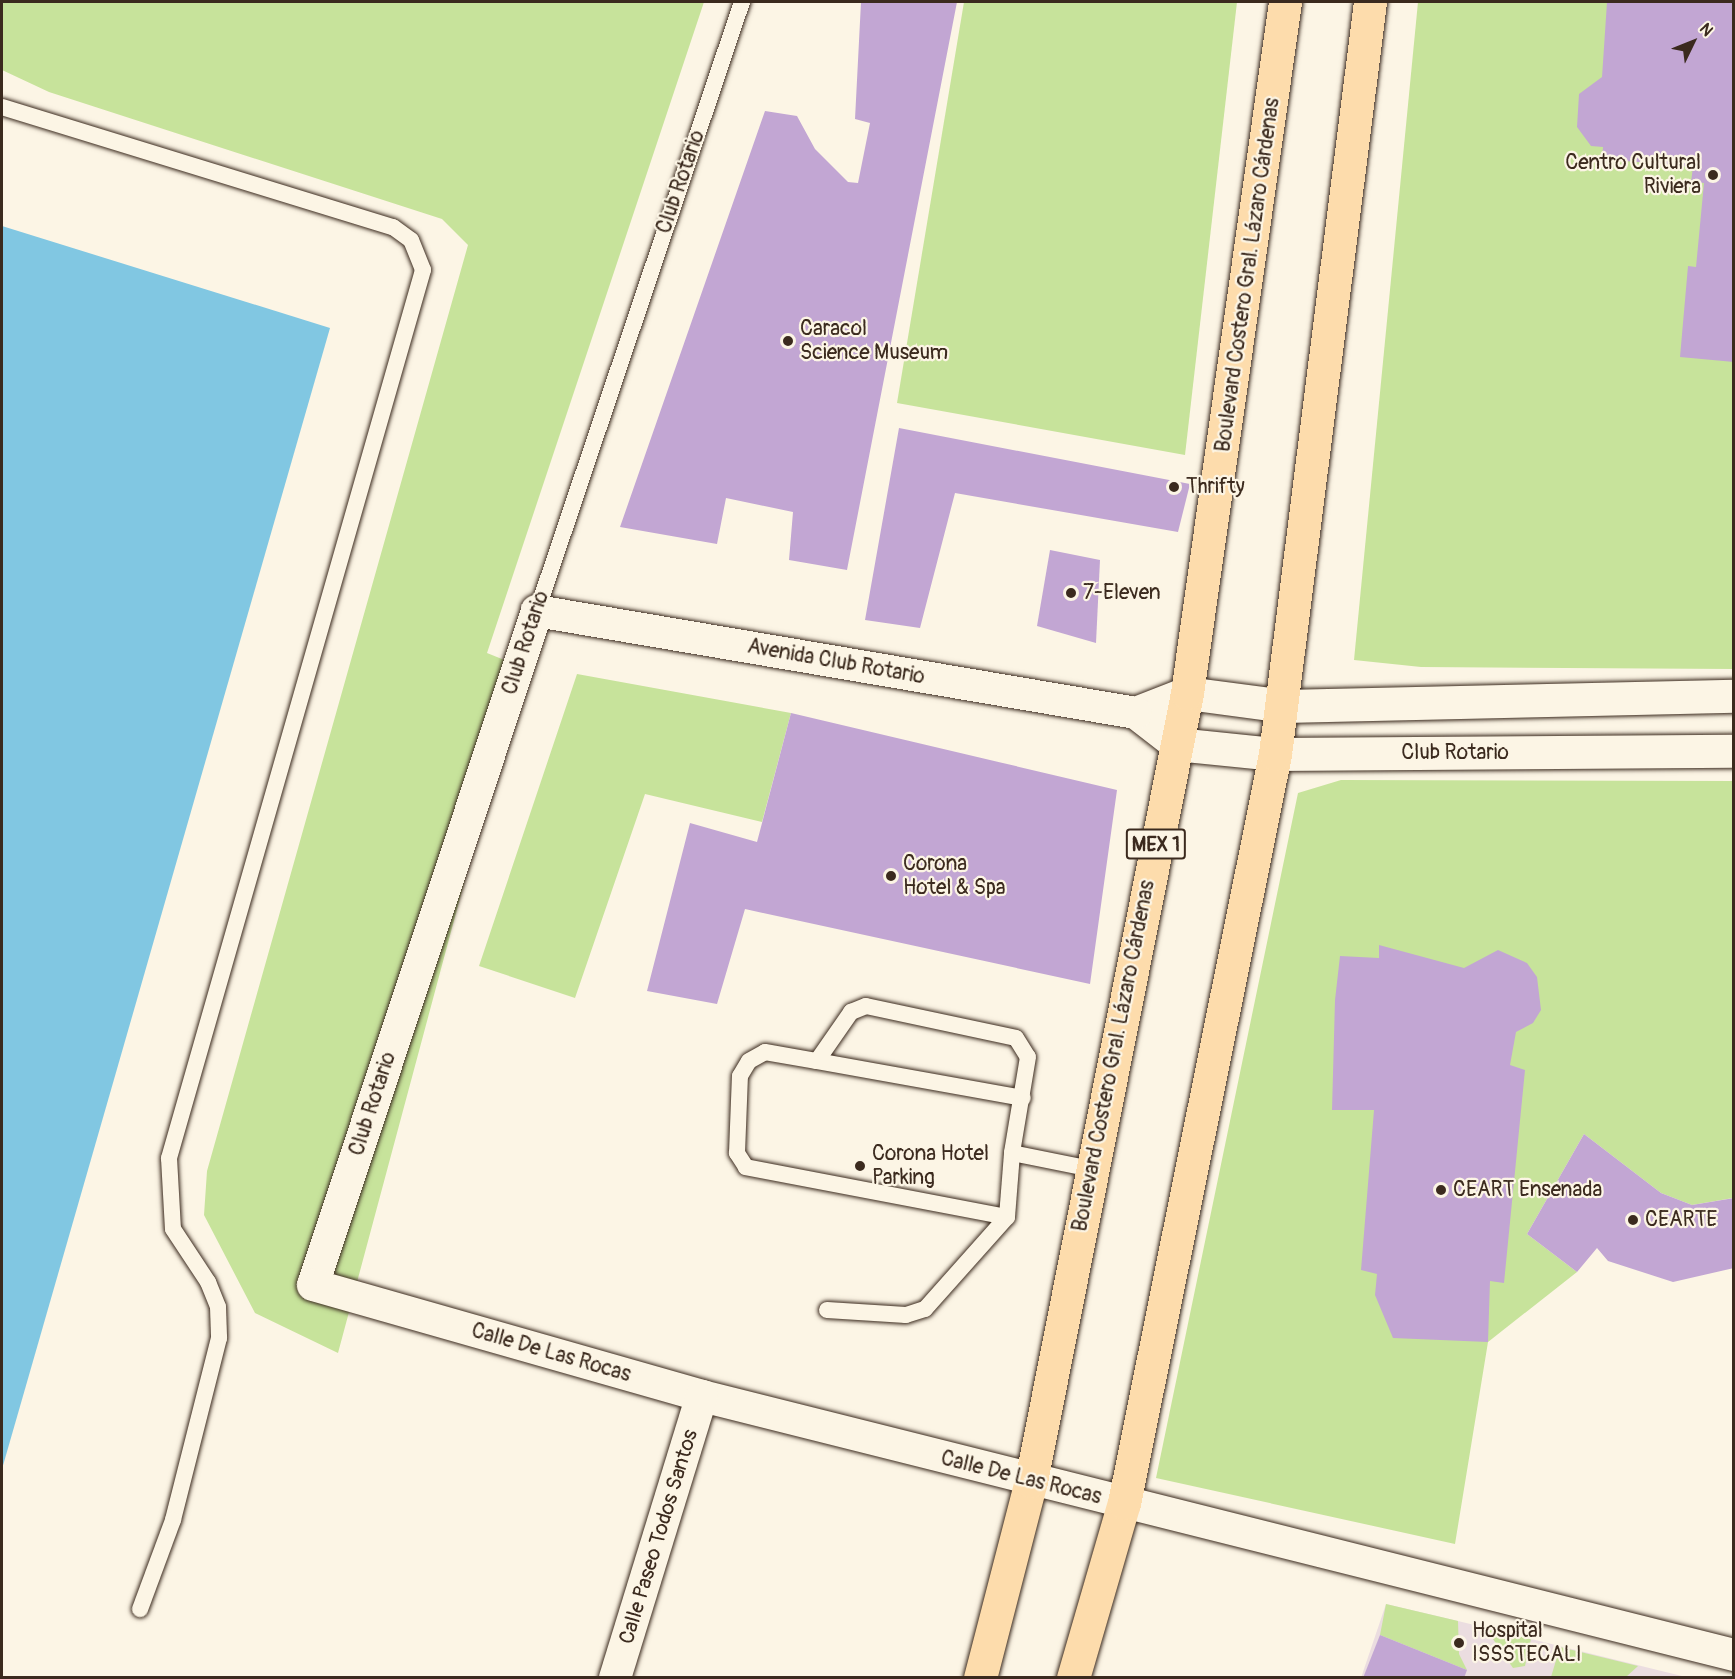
<!DOCTYPE html>
<html>
<head>
<meta charset="utf-8">
<style>
	body { margin:0 }
	#map { position:relative; width:1735px; height:1679px; overflow:hidden; background:#fcf5e5; font-family:Pangolin,sans-serif }
	div>[style] { position:absolute }
	.built>* { inset:0; background:#ebdde0 }
	.green>* { inset:0; background:#c7e39b }
	.water>* { inset:0; background:#81c7e2 }
	.building>* { inset:0; background:#c2a6d3 }
	.roads { filter:drop-shadow(0 0 2px #3b2a1e) drop-shadow(0 0 2px #3b2a1e) }
	.service>* { height:16px; margin:-8px; padding:0 8px; transform-origin:8px; border-radius:8px; background:#fcf5e5 }
	.minor>* { height:32px; margin:-16px; padding:0 16px; transform-origin:16px; border-radius:16px; background:#fcf5e5 }
	.secondary>* { height:33px; margin:-16.5px; padding:0 16.5px; transform-origin:16.5px; border-radius:16.5px; background:#fcf5e5 }
	.trunk>* { height:33px; margin:-16.5px; padding:0 16.5px; transform-origin:16.5px; border-radius:16.5px; background:#fddcac }
	.dots>* { width:16px; height:16px; translate:-50% -50%; box-sizing:border-box; border:3px solid #fcf5e5; border-radius:50% }
	span { translate:-50% -50%; white-space:nowrap; text-align:center; line-height:1.15; -webkit-text-stroke:4.5px #fcf5e5; paint-order:stroke }
	.shield-label span { padding:2px 4px; background:#fcf5e5; border:2px solid; border-radius:4px; -webkit-text-stroke-width:0 }
	.shield-label { font-size:20px; color:#3b2a1e; font-weight:700 }
	.poi-label { font-size:21px; color:#3b2a1e }
	.right { translate:-100% -50%; text-align:right }
	.left { translate:0 -50%; text-align:left }
	.street-label { font-size:21px; color:#3b2a1e }
	.frame { position:absolute; inset:0; border:3px solid #3b2a1e; pointer-events:none }
	.north { position:absolute; left:1663px; top:12px; width:60px; height:60px; -webkit-text-stroke:4px #fcf5e5; paint-order:stroke; rotate:47deg; font-size:16px; font-weight:700; line-height:24px; text-align:center; color:#3b2a1e }
	.north::after { content:''; display:block; margin:auto; width:21px; height:27px; background:#3b2a1e; clip-path:polygon(50% 0,100% 100%,50% 72%,0 100%) }
</style>
</head>
<body>
<div id="map">
	<div class="built">
		<i style="clip-path:polygon(1386px 1604px,1458px 1621px,1686px 1677px,1361px 1678px)"></i>
	</div>
	<div class="green">
		<i style="clip-path:polygon(2px 2px,704px 2px,487px 653px,522px 667px,338px 1353px,255px 1313px,204px 1215px,207px 1171px,468px 245px,442px 219px,49px 92px,2px 70px)"></i>
		<i style="clip-path:polygon(964px 2px,1237px 2px,1185px 455px,897px 403px)"></i>
		<i style="clip-path:polygon(1418px 2px,1733px 2px,1733px 669px,1421px 667px,1354px 660px)"></i>
		<i style="clip-path:polygon(577px 674px,791px 713px,762px 822px,645px 794px,575px 998px,479px 966px)"></i>
		<i style="clip-path:polygon(1341px 780px,1733px 781px,1733px 1198px,1692px 1205px,1661px 1193px,1584px 1134px,1527px 1234px,1577px 1272px,1488px 1342px,1455px 1544px,1156px 1478px,1298px 793px)"></i>
		<i style="clip-path:polygon(1386px 1604px,1458px 1621px,1459px 1654px,1467px 1670px,1380px 1635px)"></i>
		<i style="clip-path:polygon(1486px 1629px,1531px 1639px,1525px 1666px,1513px 1668px)"></i>
		<i style="clip-path:polygon(1560px 1647px,1638px 1666px,1626px 1677px,1551px 1677px)"></i>
	</div>
	<div class="water">
		<i style="clip-path:polygon(2px 226px,330px 328px,2px 1469px)"></i>
	</div>
	<div class="building">
		<i style="clip-path:polygon(861px 2px,957px 2px,847px 570px,789px 560px,793px 512px,726px 498px,717px 544px,620px 527px,765px 111px,797px 116px,815px 149px,848px 182px,858px 183px,870px 123px,855px 119px)"></i>
		<i style="clip-path:polygon(1607px 2px,1734px 2px,1734px 362px,1680px 357px,1688px 266px,1696px 267px,1704px 183px,1691px 182px,1693px 167px,1602px 159px,1603px 147px,1591px 146px,1577px 127px,1579px 94px,1602px 77px)"></i>
		<i style="clip-path:polygon(899px 428px,1190px 484px,1178px 532px,955px 493px,920px 628px,865px 620px)"></i>
		<i style="clip-path:polygon(1050px 550px,1100px 560px,1096px 643px,1037px 626px)"></i>
		<i style="clip-path:polygon(791px 713px,1117px 790px,1090px 984px,745px 909px,717px 1004px,647px 991px,690px 823px,757px 842px)"></i>
		<i style="clip-path:polygon(1379px 945px,1464px 968px,1498px 950px,1527px 963px,1537px 977px,1541px 1010px,1533px 1023px,1516px 1032px,1510px 1065px,1525px 1070px,1504px 1283px,1490px 1281px,1488px 1342px,1393px 1338px,1375px 1295px,1377px 1274px,1361px 1270px,1374px 1110px,1332px 1110px,1335px 1000px,1340px 956px,1379px 958px)"></i>
		<i style="clip-path:polygon(1584px 1134px,1661px 1193px,1692px 1205px,1734px 1198px,1734px 1268px,1673px 1282px,1608px 1261px,1597px 1248px,1577px 1272px,1527px 1234px)"></i>
		<i style="clip-path:polygon(1380px 1635px,1467px 1670px,1464px 1678px,1363px 1678px)"></i>
	</div>
	<div class="roads">
		<div class="service">
			<i style="left:2px;top:107px;width:409px;rotate:17.1deg"></i>
			<i style="left:393px;top:227px;width:22px;rotate:36deg"></i>
			<i style="left:411px;top:240px;width:32px;rotate:68deg"></i>
			<i style="left:423px;top:270px;width:924px;rotate:105.96deg"></i>
			<i style="left:169px;top:1158px;width:71px;rotate:86.8deg"></i>
			<i style="left:173px;top:1229px;width:64px;rotate:56.6deg"></i>
			<i style="left:208px;top:1282px;width:27px;rotate:68deg"></i>
			<i style="left:218px;top:1307px;width:31px;rotate:88deg"></i>
			<i style="left:219px;top:1338px;width:188px;rotate:104.2deg"></i>
			<i style="left:173px;top:1520px;width:95px;rotate:110.3deg"></i>
			<i style="left:537px;top:611px;width:643px;rotate:-71.4deg"></i>
			<i style="left:817px;top:1061px;width:209px;rotate:10.2deg"></i>
			<i style="left:1007px;top:1217px;width:64px;rotate:-85.5deg"></i>
			<i style="left:827px;top:1310px;width:79px;rotate:3.6deg"></i>
			<i style="left:906px;top:1315px;width:20px;rotate:-18deg"></i>
			<i style="left:925px;top:1309px;width:123px;rotate:-48.3deg"></i>
			<i style="left:1007px;top:1217px;width:266px;rotate:-169.2deg"></i>
			<i style="left:746px;top:1167px;width:17px;rotate:-123deg"></i>
			<i style="left:737px;top:1153px;width:77px;rotate:-87.8deg"></i>
			<i style="left:740px;top:1076px;width:17px;rotate:-59deg"></i>
			<i style="left:749px;top:1061px;width:18px;rotate:-29deg"></i>
			<i style="left:765px;top:1052px;width:53px;rotate:9.8deg"></i>
			<i style="left:817px;top:1061px;width:60px;rotate:-55.2deg"></i>
			<i style="left:851px;top:1012px;width:16px;rotate:-22deg"></i>
			<i style="left:866px;top:1006px;width:153px;rotate:12deg"></i>
			<i style="left:1016px;top:1038px;width:22px;rotate:58deg"></i>
			<i style="left:1028px;top:1057px;width:97px;rotate:99.5deg"></i>
			<i style="left:1012px;top:1153px;width:81px;rotate:11.4deg"></i>
		</div>
		<div class="minor">
			<i style="left:1136px;top:713px;width:55px;rotate:-21.4deg"></i>
			<i style="left:1176px;top:744px;width:51px;rotate:-142.2deg"></i>
			<i style="left:1136px;top:713px;width:608px;rotate:-170.34deg"></i>
			<i style="left:537px;top:611px;width:710px;rotate:108.38deg"></i>
			<i style="left:313px;top:1285px;width:405px;rotate:15.9deg"></i>
			<i style="left:702px;top:1396px;width:1064px;rotate:14.09deg"></i>
			<i style="left:615px;top:1678px;width:295px;rotate:-72.9deg"></i>
		</div>
		<div class="secondary">
			<i style="left:1187px;top:693px;width:98px;rotate:7.6deg"></i>
			<i style="left:1284px;top:706px;width:450px;rotate:-1.3deg"></i>
			<i style="left:1176px;top:744px;width:100px;rotate:5.8deg"></i>
			<i style="left:1275px;top:754px;width:459px;rotate:-0.4deg"></i>
		</div>
		<div class="trunk">
			<i style="left:980px;top:1678px;width:203px;rotate:-75.5deg"></i>
			<i style="left:1031px;top:1481px;width:803px;rotate:-78.8deg"></i>
			<i style="left:1187px;top:693px;width:698px;rotate:-81.93deg"></i>
			<i style="left:1073px;top:1678px;width:182px;rotate:-73.8deg"></i>
			<i style="left:1124px;top:1503px;width:764px;rotate:-78.6deg"></i>
			<i style="left:1275px;top:754px;width:758px;rotate:-82.8deg"></i>
		</div>
	</div>
	<div class="dots">
		<i style="left:1713px;top:175px;background:#3b2a1e"></i>
		<i style="left:788px;top:341px;background:#3b2a1e"></i>
		<i style="left:1174px;top:487px;background:#3b2a1e"></i>
		<i style="left:1071px;top:593px;background:#3b2a1e"></i>
		<i style="left:891px;top:876px;background:#3b2a1e"></i>
		<i style="left:860px;top:1166px;background:#3b2a1e"></i>
		<i style="left:1441px;top:1190px;background:#3b2a1e"></i>
		<i style="left:1633px;top:1220px;background:#3b2a1e"></i>
		<i style="left:1459px;top:1643px;background:#3b2a1e"></i>
	</div>
	<div class="shield-label">
		<span style="left:1156px;top:844px">MEX 1</span>
	</div>
	<div class="poi-label">
		<span class="right" style="left:1701px;top:175px">Centro Cultural<br>Riviera</span>
		<span class="left" style="left:800px;top:341px">Caracol<br>Science Museum</span>
		<span class="left" style="left:1186px;top:487px">Thrifty</span>
		<span class="left" style="left:1083px;top:593px">7-Eleven</span>
		<span class="left" style="left:903px;top:876px">Corona<br>Hotel &amp; Spa</span>
		<span class="left" style="left:872px;top:1166px">Corona Hotel<br>Parking</span>
		<span class="left" style="left:1453px;top:1190px">CEART Ensenada</span>
		<span class="left" style="left:1645px;top:1220px">CEARTE</span>
		<span class="left" style="left:1472px;top:1643px">Hospital<br>ISSSTECALI</span>
	</div>
	<div class="street-label">
		<span style="left:681px;top:182px;rotate:-71deg">Club Rotario</span>
		<span style="left:1248px;top:275px;rotate:-82deg">Boulevard Costero Gral. Lázaro Cárdenas</span>
		<span style="left:526px;top:643px;rotate:-72deg">Club Rotario</span>
		<span style="left:836px;top:662px;rotate:10deg">Avenida Club Rotario</span>
		<span style="left:1455px;top:753px">Club Rotario</span>
		<span style="left:1114px;top:1056px;rotate:-79deg">Boulevard Costero Gral. Lázaro Cárdenas</span>
		<span style="left:373px;top:1104px;rotate:-72deg">Club Rotario</span>
		<span style="left:551px;top:1353px;rotate:16deg">Calle De Las Rocas</span>
		<span style="left:1021px;top:1478px;rotate:14deg">Calle De Las Rocas</span>
		<span style="left:659px;top:1537px;rotate:-73deg">Calle Paseo Todos Santos</span>
	</div>
	<div class="frame"></div>
	<div class="north">N</div>
</div>
</body>
</html>
